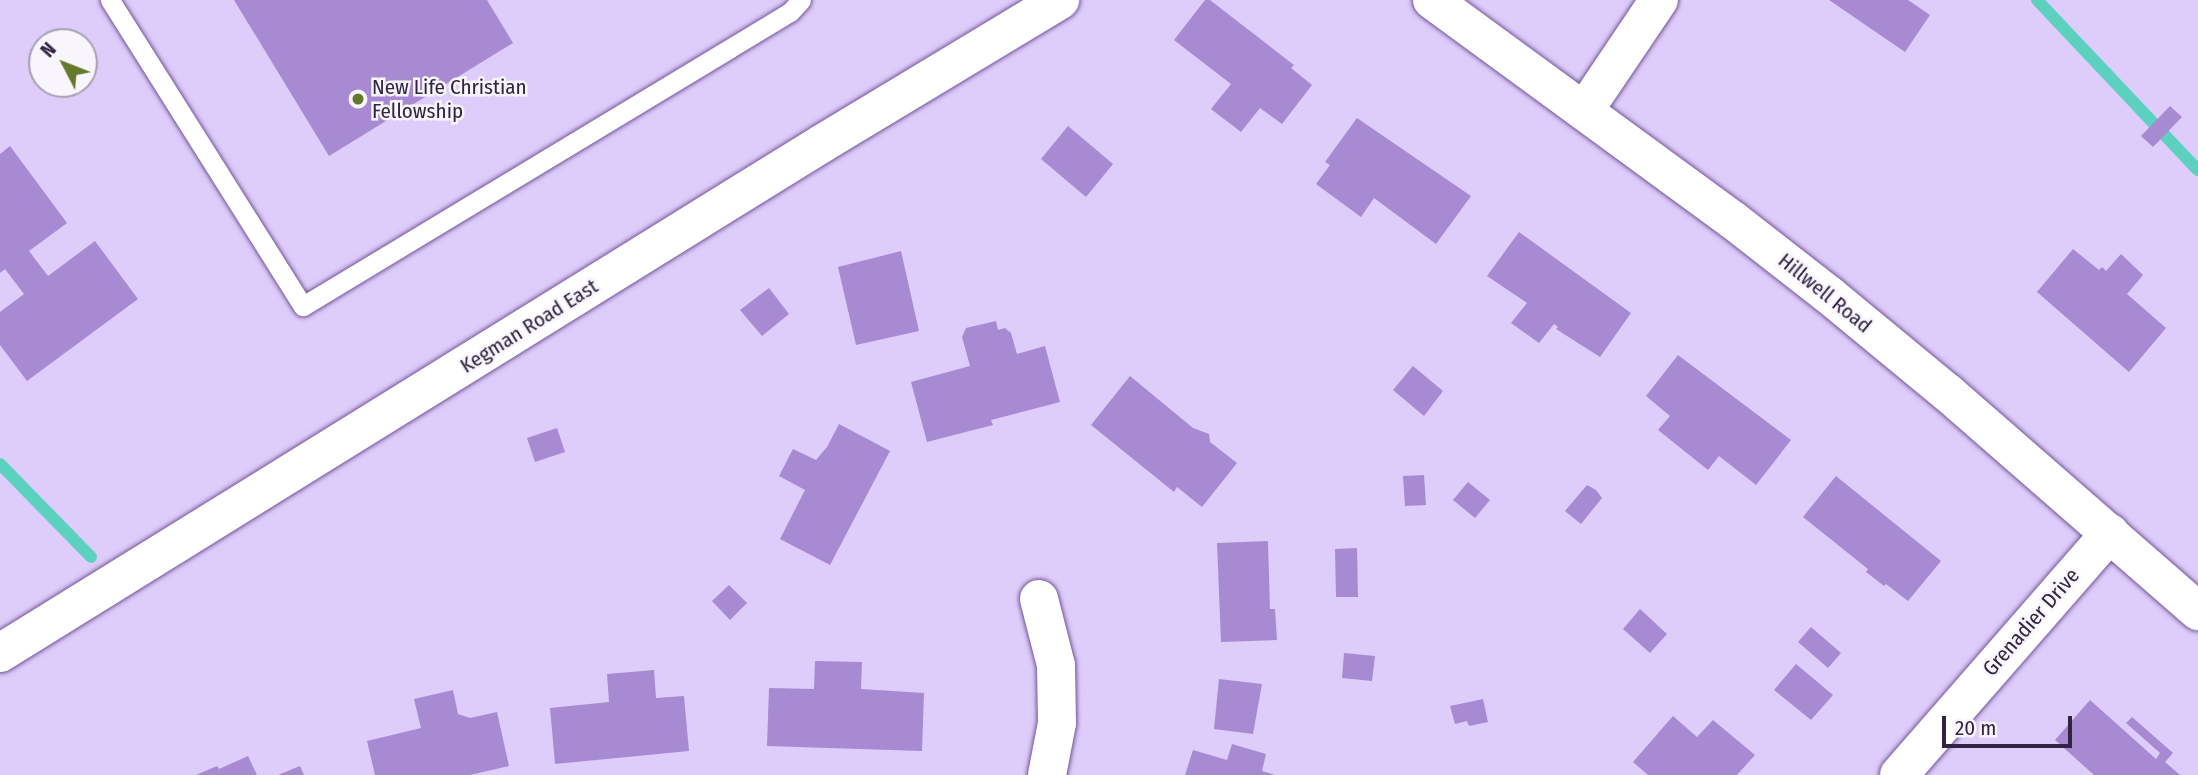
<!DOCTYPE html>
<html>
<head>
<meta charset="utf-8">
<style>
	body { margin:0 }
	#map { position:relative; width:2198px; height:775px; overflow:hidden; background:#deccfa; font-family:"Fira Sans Condensed",sans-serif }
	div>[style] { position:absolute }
	.stream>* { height:12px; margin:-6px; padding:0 6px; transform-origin:6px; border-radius:6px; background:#5dd1c0 }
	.building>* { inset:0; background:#a88ad2 }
	.roads { filter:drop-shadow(0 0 2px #73569a) drop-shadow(0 0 2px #73569a) }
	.service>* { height:19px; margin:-9.5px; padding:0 9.5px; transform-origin:9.5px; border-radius:9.5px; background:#fff }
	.minor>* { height:38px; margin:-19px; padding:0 19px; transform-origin:19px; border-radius:19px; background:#fff }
	.tertiary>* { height:38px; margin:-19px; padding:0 19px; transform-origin:19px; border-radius:19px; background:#fff }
	.dots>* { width:19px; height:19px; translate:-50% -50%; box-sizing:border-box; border:4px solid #f8f5fd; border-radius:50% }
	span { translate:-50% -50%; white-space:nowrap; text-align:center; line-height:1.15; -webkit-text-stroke:5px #f8f5fd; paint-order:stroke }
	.poi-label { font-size:21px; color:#302441 }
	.left { translate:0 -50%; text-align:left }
	.street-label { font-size:21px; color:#302441 }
	.north { position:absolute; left:28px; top:28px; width:70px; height:70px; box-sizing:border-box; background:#f8f5fd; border:2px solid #a8a1b2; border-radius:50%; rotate:312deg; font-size:19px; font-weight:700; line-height:28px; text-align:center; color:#302441 }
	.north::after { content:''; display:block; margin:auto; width:24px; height:32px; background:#647929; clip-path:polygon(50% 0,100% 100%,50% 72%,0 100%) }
	.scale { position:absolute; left:1942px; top:716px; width:130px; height:32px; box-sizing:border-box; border:4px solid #302441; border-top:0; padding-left:9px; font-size:21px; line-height:24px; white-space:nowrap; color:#302441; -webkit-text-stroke:5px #f8f5fd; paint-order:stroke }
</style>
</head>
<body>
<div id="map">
	<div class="stream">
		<i style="left:2037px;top:0;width:234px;rotate:46.6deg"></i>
		<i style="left:0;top:464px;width:130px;rotate:45.6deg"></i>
	</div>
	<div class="building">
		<i style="clip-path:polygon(234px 0,487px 0,513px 43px,329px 156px)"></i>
		<i style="clip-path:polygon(1205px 0,1210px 0,1294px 65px,1291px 68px,1312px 85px,1282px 124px,1260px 108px,1241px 132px,1211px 109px,1231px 84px,1174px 40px)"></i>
		<i style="clip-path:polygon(1829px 0,1908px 0,1930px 15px,1905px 52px)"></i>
		<i style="clip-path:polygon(2170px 106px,2182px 117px,2153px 147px,2141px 136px)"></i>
		<i style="clip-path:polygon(1357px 118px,1471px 196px,1436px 244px,1374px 198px,1361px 217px,1316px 184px,1330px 165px,1325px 162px)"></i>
		<i style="clip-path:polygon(1068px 126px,1113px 164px,1086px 197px,1041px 159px)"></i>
		<i style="clip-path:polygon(10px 146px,67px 223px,29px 251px,48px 276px,95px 241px,138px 299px,27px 381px,0 345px,0 312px,24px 294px,5px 269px,0 273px,0 154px)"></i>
		<i style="clip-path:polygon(1519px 232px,1631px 313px,1600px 357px,1556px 329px,1558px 327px,1554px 324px,1539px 343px,1511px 323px,1527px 303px,1487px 276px)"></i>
		<i style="clip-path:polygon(2073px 249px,2099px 270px,2102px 267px,2106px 271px,2121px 254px,2143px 275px,2127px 294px,2166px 328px,2129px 372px,2037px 292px)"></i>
		<i style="clip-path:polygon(901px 251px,919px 331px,856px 345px,838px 267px)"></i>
		<i style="clip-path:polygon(769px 288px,789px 314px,762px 336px,740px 310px)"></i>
		<i style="clip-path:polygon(996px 321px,998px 330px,1005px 328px,1011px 333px,1017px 354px,1045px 346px,1060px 402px,991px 420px,993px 425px,927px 442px,911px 382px,970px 366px,962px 337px,966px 328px)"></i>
		<i style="clip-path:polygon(1678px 355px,1791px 440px,1756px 485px,1719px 456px,1708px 470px,1658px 430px,1670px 416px,1646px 396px)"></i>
		<i style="clip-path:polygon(1413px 366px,1443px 391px,1424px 416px,1393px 390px)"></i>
		<i style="clip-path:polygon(1130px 376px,1193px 428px,1209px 434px,1210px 442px,1237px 463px,1202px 507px,1177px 487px,1174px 492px,1091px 425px)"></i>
		<i style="clip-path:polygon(839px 424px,890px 451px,830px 565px,780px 539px,805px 490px,779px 476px,793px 449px,816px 460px,827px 447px)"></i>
		<i style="clip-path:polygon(557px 428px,565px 452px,535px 462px,527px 438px)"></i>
		<i style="clip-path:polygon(1424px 475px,1426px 505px,1405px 506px,1403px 476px)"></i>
		<i style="clip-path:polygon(1836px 476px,1941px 561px,1908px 601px,1886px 584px,1884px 586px,1866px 572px,1868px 569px,1803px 517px)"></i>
		<i style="clip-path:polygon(1468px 482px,1490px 500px,1475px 518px,1453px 500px)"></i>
		<i style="clip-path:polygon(1587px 485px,1596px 490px,1602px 498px,1581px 524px,1565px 511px)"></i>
		<i style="clip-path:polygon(1268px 541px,1270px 609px,1275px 609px,1277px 640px,1221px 642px,1217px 543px)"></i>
		<i style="clip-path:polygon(1357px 548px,1358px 597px,1336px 597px,1335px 549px)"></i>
		<i style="clip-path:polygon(729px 585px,747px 603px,730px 620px,712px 601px)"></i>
		<i style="clip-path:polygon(1640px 609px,1667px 634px,1650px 653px,1623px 629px)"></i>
		<i style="clip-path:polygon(1811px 627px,1841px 653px,1828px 668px,1798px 642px)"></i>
		<i style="clip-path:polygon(1344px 653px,1375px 656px,1372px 681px,1342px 678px)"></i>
		<i style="clip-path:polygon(815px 661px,862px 662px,861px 689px,924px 693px,922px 751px,767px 746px,769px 688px,814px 689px)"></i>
		<i style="clip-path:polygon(1796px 664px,1833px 695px,1811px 720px,1774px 690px)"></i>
		<i style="clip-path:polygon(654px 670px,656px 698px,684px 696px,689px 751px,555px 764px,550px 708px,609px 702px,607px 674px)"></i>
		<i style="clip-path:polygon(1219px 679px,1262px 684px,1253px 734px,1214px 729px)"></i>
		<i style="clip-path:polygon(453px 690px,458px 714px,470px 718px,497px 712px,509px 766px,470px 775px,375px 775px,367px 741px,421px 728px,414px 699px)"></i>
		<i style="clip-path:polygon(1483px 699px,1488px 722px,1469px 726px,1467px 721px,1455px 724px,1450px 706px)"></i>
		<i style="clip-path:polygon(2090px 700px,2156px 759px,2160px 753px,2126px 723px,2132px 717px,2173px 753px,2165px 762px,2180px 775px,2094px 775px,2055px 740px)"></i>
		<i style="clip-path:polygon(1673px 716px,1697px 737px,1713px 720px,1755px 755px,1737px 775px,1648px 775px,1633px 762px)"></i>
		<i style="clip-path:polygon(1232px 744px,1266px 754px,1262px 771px,1275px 775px,1185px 775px,1193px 750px,1227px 760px)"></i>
		<i style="clip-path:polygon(248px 756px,257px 775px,196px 775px,217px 766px,219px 769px)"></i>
		<i style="clip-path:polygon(300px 766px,304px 775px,278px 775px)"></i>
	</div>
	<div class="roads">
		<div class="service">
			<i style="left:110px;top:0;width:362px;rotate:57.8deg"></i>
			<i style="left:303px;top:306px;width:569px;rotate:-31.12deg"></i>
			<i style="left:790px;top:12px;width:16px;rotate:-47deg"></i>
		</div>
		<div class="minor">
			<i style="left:1584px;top:111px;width:134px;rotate:-56deg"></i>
			<i style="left:1039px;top:599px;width:68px;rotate:75.6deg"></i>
			<i style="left:1056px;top:665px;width:58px;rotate:89deg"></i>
			<i style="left:1057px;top:723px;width:53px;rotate:100.9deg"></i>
			<i style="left:0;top:653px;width:968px;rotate:-31.79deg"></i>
			<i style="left:823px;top:143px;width:277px;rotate:-31.1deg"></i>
			<i style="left:1899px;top:775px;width:321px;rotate:-48.9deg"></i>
		</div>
		<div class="tertiary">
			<i style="left:1432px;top:0;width:374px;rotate:36.2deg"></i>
			<i style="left:1734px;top:221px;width:120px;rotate:37.9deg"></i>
			<i style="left:1829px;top:295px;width:154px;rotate:39.5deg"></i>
			<i style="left:1948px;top:393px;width:332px;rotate:41.1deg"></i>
		</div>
	</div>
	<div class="dots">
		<i style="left:358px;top:99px;background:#647929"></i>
	</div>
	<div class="poi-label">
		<span class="left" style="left:372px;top:99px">New Life Christian<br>Fellowship</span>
	</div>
	<div class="street-label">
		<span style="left:1825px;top:293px;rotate:39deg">Hillwell Road</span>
		<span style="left:529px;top:326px;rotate:-32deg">Kegman Road East</span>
		<span style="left:2031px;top:622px;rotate:-49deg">Grenadier Drive</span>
	</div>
	<div class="north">N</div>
	<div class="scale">20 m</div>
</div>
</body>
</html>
